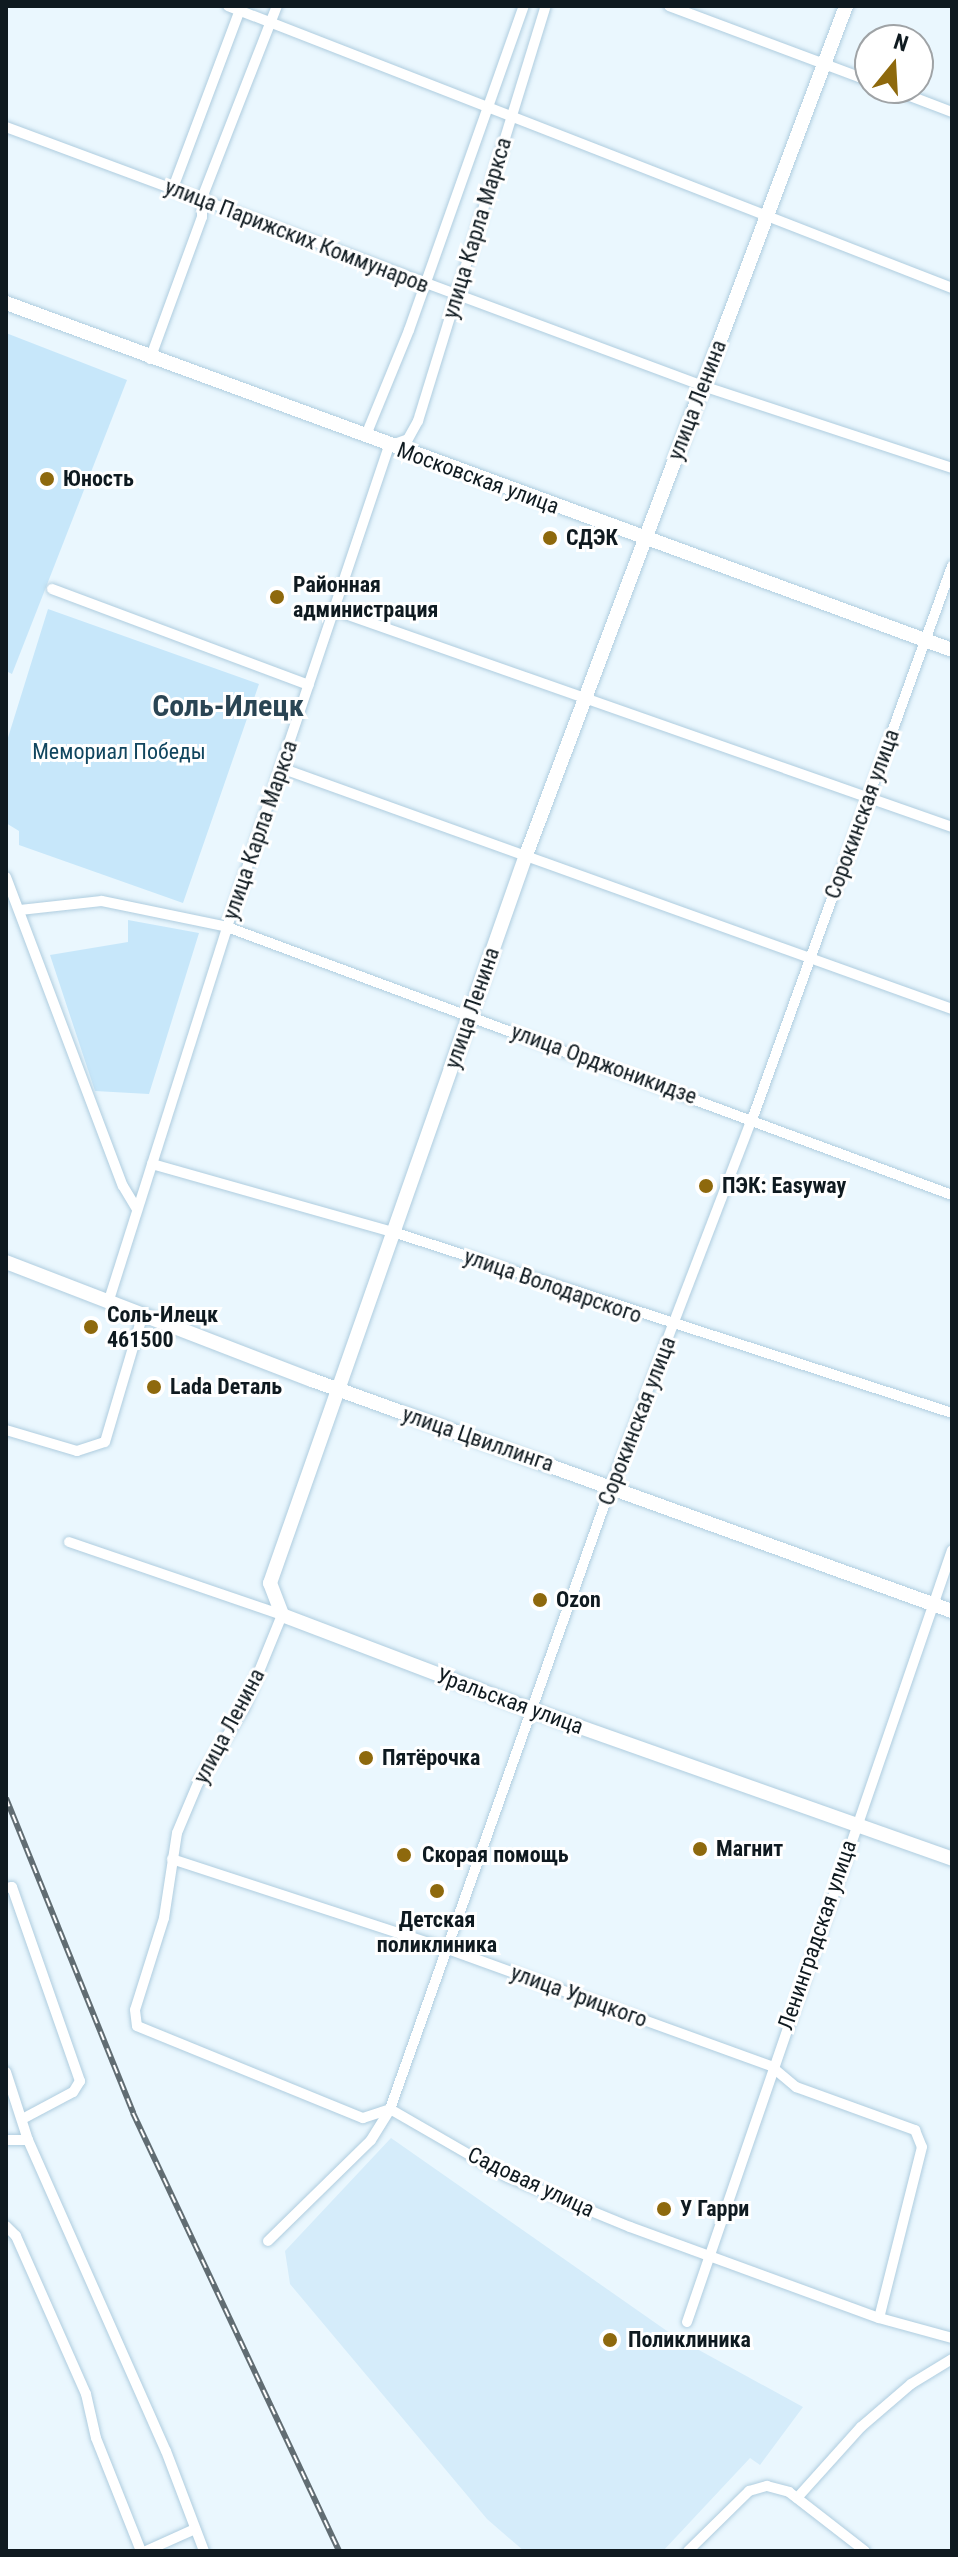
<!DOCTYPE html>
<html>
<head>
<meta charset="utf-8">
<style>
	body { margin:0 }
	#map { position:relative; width:958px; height:2557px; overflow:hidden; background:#eaf7fe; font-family:"Roboto Condensed",sans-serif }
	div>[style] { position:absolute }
	.built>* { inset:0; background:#d5ecfa }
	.green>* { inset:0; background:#c7e7fa }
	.roads { filter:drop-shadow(0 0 2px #afcddf) drop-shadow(0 0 2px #afcddf) }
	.street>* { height:10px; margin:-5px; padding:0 5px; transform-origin:5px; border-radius:5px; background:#fff }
	.secondary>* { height:14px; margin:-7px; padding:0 7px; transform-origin:7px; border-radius:7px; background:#fff }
	.rail>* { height:6px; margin-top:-3px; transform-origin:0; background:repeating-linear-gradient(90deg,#fff 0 9px,#616d73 0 18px); box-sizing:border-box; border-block:2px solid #616d73 }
	.dots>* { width:22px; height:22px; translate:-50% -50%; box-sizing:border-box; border:4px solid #fff; border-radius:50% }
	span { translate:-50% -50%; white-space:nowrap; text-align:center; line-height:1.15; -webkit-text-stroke:6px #fff; paint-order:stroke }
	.street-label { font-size:22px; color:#0f1a20 }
	.poi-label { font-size:22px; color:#0f1a20; font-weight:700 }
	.left { translate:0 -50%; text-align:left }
	.park-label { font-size:22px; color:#11465f }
	.district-label { font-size:30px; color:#2a4554; font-weight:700 }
	.frame { position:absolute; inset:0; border:8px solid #0f1a20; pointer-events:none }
	.north { position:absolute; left:854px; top:24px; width:80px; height:80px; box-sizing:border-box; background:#fff; border:2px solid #9fa3a6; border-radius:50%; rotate:18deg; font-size:22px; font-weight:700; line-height:32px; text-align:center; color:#0f1a20 }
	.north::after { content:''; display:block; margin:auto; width:28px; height:36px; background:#8e690d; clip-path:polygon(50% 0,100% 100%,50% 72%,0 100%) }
</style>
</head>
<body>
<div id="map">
	<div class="built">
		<i style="clip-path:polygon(391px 2138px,677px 2338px,803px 2407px,760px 2465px,750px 2458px,663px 2551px,524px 2551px,487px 2519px,290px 2284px,285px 2251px)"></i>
	</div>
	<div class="green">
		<i style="clip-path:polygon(6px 333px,127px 380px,12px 674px,6px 671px)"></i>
		<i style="clip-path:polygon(48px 609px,259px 684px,183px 903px,19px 845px,19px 831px,6px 823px,6px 744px)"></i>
		<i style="clip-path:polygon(128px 920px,199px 933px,149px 1094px,95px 1091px,50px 955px,128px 942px)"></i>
	</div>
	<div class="roads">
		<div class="street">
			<i style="left:228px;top:6px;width:777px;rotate:21.28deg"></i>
			<i style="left:669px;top:6px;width:215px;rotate:20.5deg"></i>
			<i style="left:889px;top:88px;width:67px;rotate:20.9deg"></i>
			<i style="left:6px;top:127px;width:744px;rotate:20.38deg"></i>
			<i style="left:703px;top:386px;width:262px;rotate:18.2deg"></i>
			<i style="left:173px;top:188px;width:193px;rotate:-69.4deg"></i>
			<i style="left:150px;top:359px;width:151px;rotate:-69.9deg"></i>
			<i style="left:202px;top:217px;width:19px;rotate:-90deg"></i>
			<i style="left:202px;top:198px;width:206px;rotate:-68.7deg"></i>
			<i style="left:366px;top:435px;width:113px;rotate:-67.7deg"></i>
			<i style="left:409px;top:330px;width:344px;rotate:-70.5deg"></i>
			<i style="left:52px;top:589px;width:274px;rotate:20.5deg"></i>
			<i style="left:334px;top:610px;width:655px;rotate:19.35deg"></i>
			<i style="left:281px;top:768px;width:713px;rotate:19.76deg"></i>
			<i style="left:6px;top:877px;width:330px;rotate:69.3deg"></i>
			<i style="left:123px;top:1186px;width:27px;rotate:59deg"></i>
			<i style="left:20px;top:910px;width:82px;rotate:-6.3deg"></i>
			<i style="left:102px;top:901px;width:128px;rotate:11.7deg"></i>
			<i style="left:227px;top:927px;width:773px;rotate:20.29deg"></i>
			<i style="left:152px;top:1164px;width:250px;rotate:15.8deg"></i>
			<i style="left:393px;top:1232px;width:588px;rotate:17.94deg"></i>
			<i style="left:108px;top:1303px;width:394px;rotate:-72.4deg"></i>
			<i style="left:227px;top:927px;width:508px;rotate:-71.39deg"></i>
			<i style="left:389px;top:446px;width:20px;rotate:-20deg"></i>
			<i style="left:408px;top:439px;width:21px;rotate:-61deg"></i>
			<i style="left:418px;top:421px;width:434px;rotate:-72.9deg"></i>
			<i style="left:6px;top:1430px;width:74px;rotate:16.5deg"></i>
			<i style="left:77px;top:1451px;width:29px;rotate:-18deg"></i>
			<i style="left:105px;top:1442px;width:130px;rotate:-73.5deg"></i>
			<i style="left:69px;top:1542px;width:225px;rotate:18.9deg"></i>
			<i style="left:282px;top:1615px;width:100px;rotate:112.2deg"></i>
			<i style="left:244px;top:1708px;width:88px;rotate:121.5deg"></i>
			<i style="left:198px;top:1783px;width:54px;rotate:112.8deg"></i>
			<i style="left:177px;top:1833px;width:86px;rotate:98.7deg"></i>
			<i style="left:164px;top:1918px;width:96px;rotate:107.5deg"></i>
			<i style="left:135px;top:2010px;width:16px;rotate:83deg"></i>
			<i style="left:137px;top:2026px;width:244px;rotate:22.2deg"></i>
			<i style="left:363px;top:2118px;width:28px;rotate:-18deg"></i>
			<i style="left:390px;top:2109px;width:134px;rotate:30deg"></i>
			<i style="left:506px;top:2176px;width:134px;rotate:22.4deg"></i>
			<i style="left:630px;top:2227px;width:265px;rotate:20.1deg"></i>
			<i style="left:879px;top:2318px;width:76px;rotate:15.3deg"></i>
			<i style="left:172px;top:1859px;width:287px;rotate:18.1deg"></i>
			<i style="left:445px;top:1948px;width:347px;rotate:19.9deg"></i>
			<i style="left:771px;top:2066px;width:33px;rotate:40deg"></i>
			<i style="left:796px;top:2087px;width:127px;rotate:19.9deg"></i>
			<i style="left:915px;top:2130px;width:18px;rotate:68deg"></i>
			<i style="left:922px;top:2147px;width:176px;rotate:104.1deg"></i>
			<i style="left:6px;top:1888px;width:6px;rotate:-9deg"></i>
			<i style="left:12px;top:1887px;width:206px;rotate:70.7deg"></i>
			<i style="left:80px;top:2081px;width:13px;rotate:122deg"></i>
			<i style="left:73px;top:2092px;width:55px;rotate:152deg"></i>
			<i style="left:6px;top:2072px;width:71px;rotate:72.1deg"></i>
			<i style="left:28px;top:2140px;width:340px;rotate:66.1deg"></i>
			<i style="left:166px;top:2451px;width:107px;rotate:69.2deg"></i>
			<i style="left:6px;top:2140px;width:22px"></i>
			<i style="left:6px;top:2226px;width:14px;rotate:45deg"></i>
			<i style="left:16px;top:2236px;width:173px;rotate:66.1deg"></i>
			<i style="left:86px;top:2394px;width:45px;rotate:77.2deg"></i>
			<i style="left:96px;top:2438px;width:122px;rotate:68.3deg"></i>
			<i style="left:268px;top:2241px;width:144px;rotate:-44.4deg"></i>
			<i style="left:371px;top:2140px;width:36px;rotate:-58deg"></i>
			<i style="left:390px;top:2109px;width:661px;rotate:-70.47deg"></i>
			<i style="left:611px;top:1486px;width:395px;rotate:-69deg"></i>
			<i style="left:753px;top:1117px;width:586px;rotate:-70.14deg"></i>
			<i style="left:687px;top:2322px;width:816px;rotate:-71.05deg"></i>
			<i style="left:797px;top:2498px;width:96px;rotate:-48deg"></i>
			<i style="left:861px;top:2427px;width:66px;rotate:-40.7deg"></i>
			<i style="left:911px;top:2384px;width:48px;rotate:-31.4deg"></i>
			<i style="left:146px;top:2551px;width:54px;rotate:-24.2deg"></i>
			<i style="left:688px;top:2551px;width:86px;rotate:-44.5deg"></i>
			<i style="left:749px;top:2491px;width:19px;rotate:-16deg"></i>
			<i style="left:767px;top:2486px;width:23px;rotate:15deg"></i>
			<i style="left:789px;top:2492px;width:96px;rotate:37.8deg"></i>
		</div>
		<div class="secondary">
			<i style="left:846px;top:6px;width:907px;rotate:110.65deg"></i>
			<i style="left:526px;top:855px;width:772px;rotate:109.37deg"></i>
			<i style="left:270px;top:1583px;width:34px;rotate:69deg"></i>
			<i style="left:282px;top:1615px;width:267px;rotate:20.8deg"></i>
			<i style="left:532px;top:1710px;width:446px;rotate:19.5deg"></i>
			<i style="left:6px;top:303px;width:1008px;rotate:20.14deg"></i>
			<i style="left:6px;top:1262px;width:328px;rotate:21.1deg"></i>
			<i style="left:312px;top:1380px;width:680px;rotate:19.85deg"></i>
		</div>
	</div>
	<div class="rail">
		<i style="left:6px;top:1798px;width:340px;rotate:68deg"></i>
		<i style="left:133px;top:2113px;width:484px;rotate:64.8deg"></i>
	</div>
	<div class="dots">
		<i style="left:47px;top:479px;background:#8e690d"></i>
		<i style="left:550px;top:538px;background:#8e690d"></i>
		<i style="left:277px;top:597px;background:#8e690d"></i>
		<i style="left:706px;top:1186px;background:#8e690d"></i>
		<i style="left:91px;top:1327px;background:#8e690d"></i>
		<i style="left:154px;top:1387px;background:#8e690d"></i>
		<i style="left:540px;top:1600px;background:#8e690d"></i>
		<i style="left:366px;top:1758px;background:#8e690d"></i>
		<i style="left:700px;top:1849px;background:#8e690d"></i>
		<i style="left:404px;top:1855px;background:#8e690d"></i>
		<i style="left:437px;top:1891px;background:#8e690d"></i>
		<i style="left:664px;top:2209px;background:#8e690d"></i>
		<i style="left:610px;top:2340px;background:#8e690d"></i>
	</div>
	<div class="street-label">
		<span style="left:477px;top:228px;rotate:-73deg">улица Карла Маркса</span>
		<span style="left:297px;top:236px;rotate:21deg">улица Парижских Коммунаров</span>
		<span style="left:697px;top:400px;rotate:-69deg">улица Ленина</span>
		<span style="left:478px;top:478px;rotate:20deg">Московская улица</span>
		<span style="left:862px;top:814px;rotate:-70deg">Сорокинская улица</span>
		<span style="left:260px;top:830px;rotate:-71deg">улица Карла Маркса</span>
		<span style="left:472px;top:1008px;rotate:-71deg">улица Ленина</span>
		<span style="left:604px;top:1064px;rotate:20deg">улица Орджоникидзе</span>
		<span style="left:553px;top:1286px;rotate:19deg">улица Володарского</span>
		<span style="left:637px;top:1421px;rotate:-69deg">Сорокинская улица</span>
		<span style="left:478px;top:1439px;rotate:19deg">улица Цвиллинга</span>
		<span style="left:510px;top:1701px;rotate:20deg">Уральская улица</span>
		<span style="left:229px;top:1726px;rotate:-62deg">улица Ленина</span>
		<span style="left:817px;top:1935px;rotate:-71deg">Ленинградская улица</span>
		<span style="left:579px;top:1996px;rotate:20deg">улица Урицкого</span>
		<span style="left:531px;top:2182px;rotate:25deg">Садовая улица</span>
	</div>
	<div class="poi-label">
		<span class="left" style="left:63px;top:479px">Юность</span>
		<span class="left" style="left:566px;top:538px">СДЭК</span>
		<span class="left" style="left:293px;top:597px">Районная<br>администрация</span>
		<span class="left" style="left:722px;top:1186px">ПЭК: Easyway</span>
		<span class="left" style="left:107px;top:1327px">Соль-Илецк<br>461500</span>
		<span class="left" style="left:170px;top:1387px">Lada Dеталь</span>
		<span class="left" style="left:556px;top:1600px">Ozon</span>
		<span class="left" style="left:382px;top:1758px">Пятёрочка</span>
		<span class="left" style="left:716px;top:1849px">Магнит</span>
		<span class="left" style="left:422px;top:1855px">Скорая помощь</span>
		<span style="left:437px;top:1932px">Детская<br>поликлиника</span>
		<span class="left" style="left:680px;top:2209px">У Гарри</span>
		<span class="left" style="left:628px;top:2340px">Поликлиника</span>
	</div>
	<div class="park-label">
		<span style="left:119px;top:752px">Мемориал Победы</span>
	</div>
	<div class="district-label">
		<span style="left:228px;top:706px">Соль-Илецк</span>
	</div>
	<div class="frame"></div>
	<div class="north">N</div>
</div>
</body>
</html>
